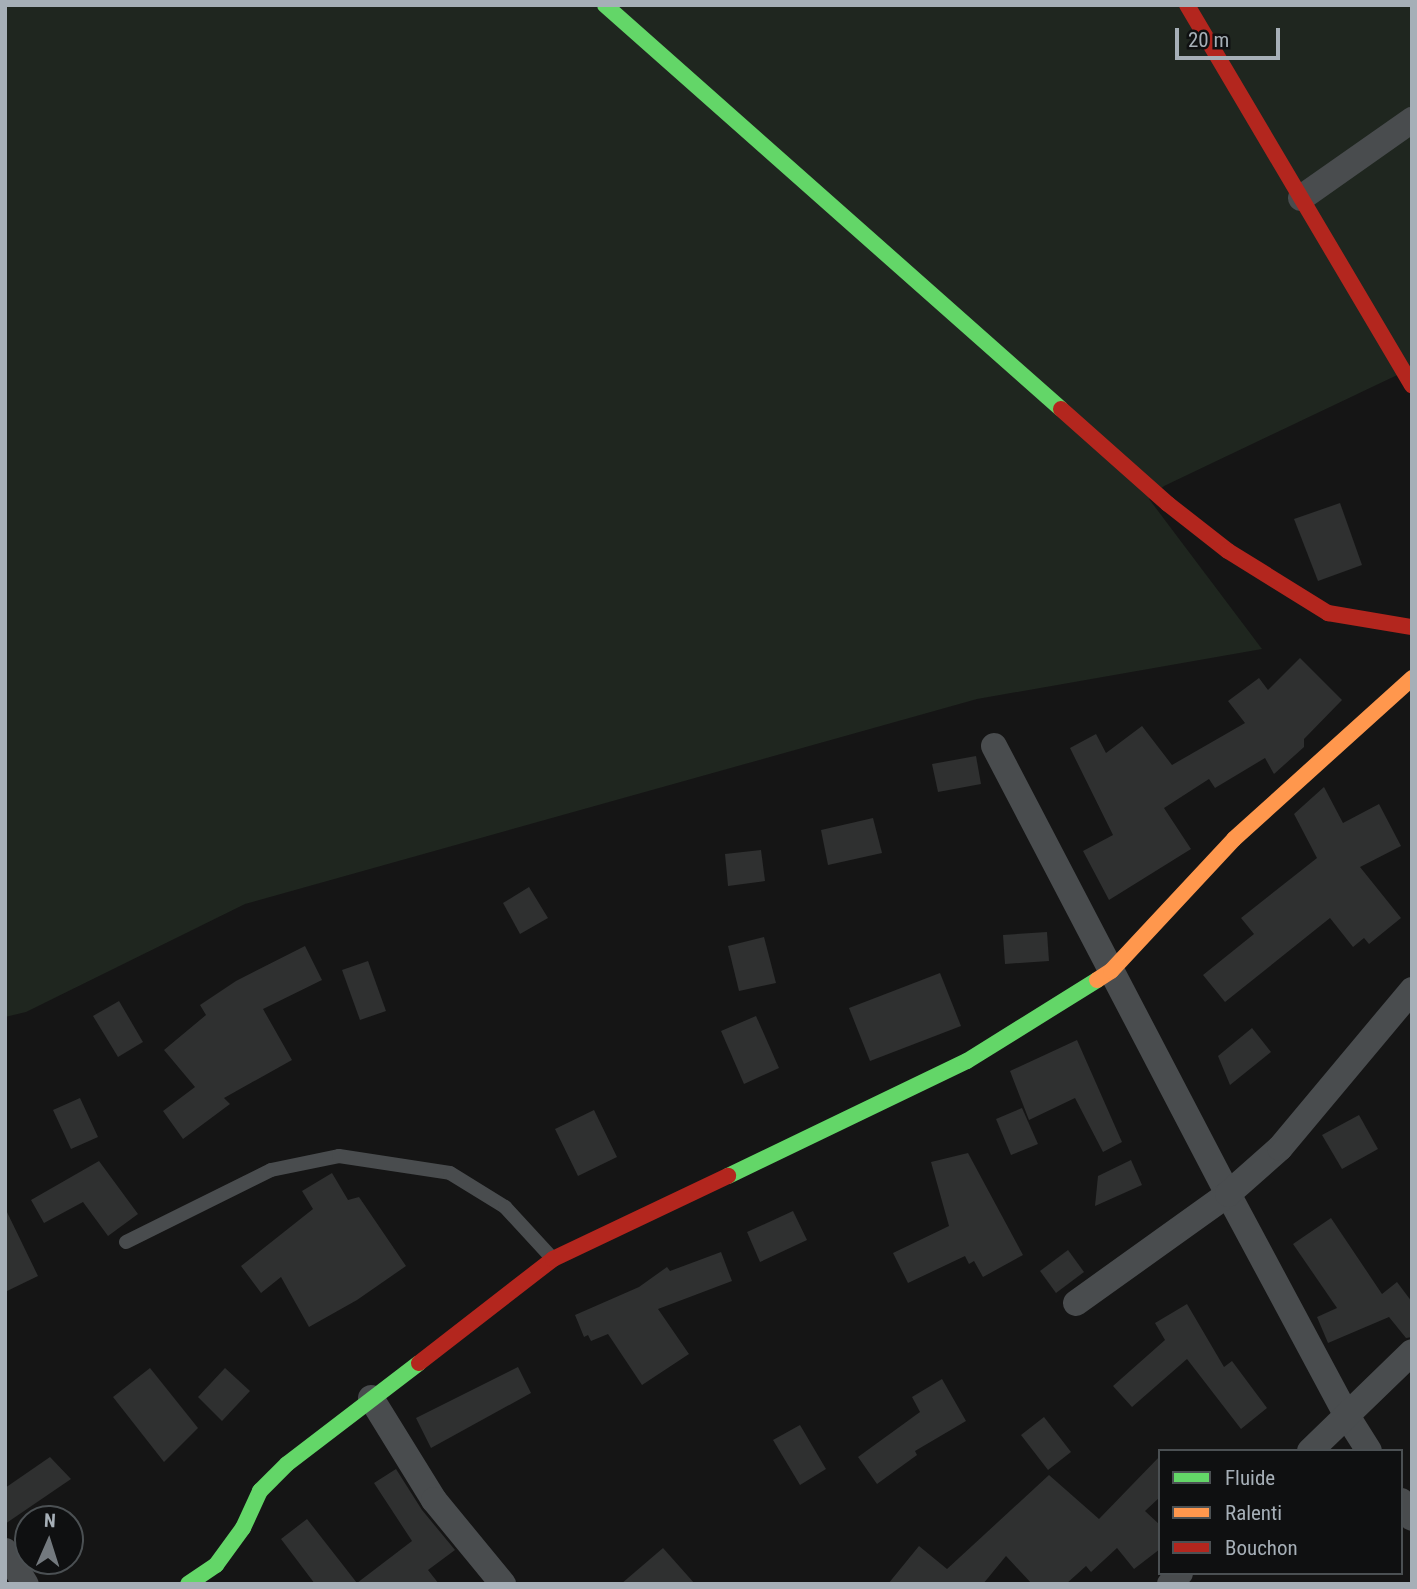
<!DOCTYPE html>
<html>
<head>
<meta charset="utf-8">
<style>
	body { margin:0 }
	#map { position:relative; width:1417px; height:1589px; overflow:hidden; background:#151515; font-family:"Roboto Condensed",sans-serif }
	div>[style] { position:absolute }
	.green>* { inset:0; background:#1f261f }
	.building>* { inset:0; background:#2f3030 }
	.lane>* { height:14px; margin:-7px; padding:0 7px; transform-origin:7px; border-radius:7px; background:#494c4e }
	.street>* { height:26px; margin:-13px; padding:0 13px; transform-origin:13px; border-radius:13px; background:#494c4e }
	.fast>* { height:16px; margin:-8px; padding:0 8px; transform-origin:8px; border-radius:8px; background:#63d668 }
	.slow>* { height:16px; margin:-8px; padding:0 8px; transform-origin:8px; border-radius:8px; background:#ff974d }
	.jam>* { height:16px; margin:-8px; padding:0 8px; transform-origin:8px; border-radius:8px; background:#b3261e }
	span { translate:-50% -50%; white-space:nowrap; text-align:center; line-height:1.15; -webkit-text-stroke:7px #0f1011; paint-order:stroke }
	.frame { position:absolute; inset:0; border:7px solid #a6afb7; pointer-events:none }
	.legend { position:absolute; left:1158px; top:1449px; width:245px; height:126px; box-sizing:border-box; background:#0f1011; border:2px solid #4b5053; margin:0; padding:9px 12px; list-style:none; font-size:21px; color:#a6afb7 }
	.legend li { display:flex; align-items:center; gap:14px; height:35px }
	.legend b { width:35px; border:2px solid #4b5053 }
	.north { position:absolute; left:14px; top:1505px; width:70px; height:70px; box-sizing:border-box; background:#0f1011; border:2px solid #4b5053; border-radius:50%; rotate:3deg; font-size:19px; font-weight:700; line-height:28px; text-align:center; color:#a6afb7 }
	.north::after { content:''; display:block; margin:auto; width:24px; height:32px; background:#73797e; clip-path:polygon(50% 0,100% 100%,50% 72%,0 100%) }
	.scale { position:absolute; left:1175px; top:28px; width:105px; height:32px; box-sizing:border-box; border:4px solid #a6afb7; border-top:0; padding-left:9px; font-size:21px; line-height:24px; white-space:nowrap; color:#a6afb7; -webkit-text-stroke:5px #0f1011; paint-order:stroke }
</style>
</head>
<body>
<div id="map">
	<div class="green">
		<i style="clip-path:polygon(5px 5px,1412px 5px,1412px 368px,1164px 486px,1149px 499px,1262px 649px,977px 699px,245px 904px,26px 1012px,5px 1017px)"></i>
	</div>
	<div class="building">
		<i style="clip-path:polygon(1340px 503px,1362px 565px,1318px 581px,1294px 519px)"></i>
		<i style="clip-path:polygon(1300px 658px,1342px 700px,1304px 739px,1304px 747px,1274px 774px,1265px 758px,1215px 788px,1209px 779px,1164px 808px,1191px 849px,1109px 900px,1083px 851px,1113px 835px,1070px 748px,1096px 734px,1106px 753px,1142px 726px,1172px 765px,1245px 723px,1228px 701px,1259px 678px,1268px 690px)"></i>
		<i style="clip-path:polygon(976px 756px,981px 784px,938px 792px,932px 764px)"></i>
		<i style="clip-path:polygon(1324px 787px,1343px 823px,1379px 804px,1401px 846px,1360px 867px,1401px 918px,1369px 944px,1364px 938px,1353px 947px,1330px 918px,1225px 1002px,1203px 975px,1254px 934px,1241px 918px,1317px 858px,1294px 814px)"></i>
		<i style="clip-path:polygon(873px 818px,882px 853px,828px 865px,821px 830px)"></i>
		<i style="clip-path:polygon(761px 850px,765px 881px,728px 886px,725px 854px)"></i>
		<i style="clip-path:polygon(529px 887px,548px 918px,520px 934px,503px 903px)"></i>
		<i style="clip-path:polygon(1047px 932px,1049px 961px,1005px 964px,1003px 935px)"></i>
		<i style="clip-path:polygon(764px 937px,776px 983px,739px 991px,728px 946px)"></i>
		<i style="clip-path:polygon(305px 946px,322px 980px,263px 1009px,292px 1060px,224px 1098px,230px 1104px,183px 1139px,163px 1111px,195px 1087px,164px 1050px,206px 1015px,200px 1005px,236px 981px)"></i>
		<i style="clip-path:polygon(368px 961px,386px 1011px,360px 1020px,342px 970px)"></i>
		<i style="clip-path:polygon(940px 973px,961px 1026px,870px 1061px,849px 1008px)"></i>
		<i style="clip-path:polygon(119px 1001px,143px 1042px,118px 1057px,93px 1016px)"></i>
		<i style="clip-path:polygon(756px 1016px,779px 1068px,744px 1084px,721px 1031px)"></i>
		<i style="clip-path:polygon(1252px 1028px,1271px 1052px,1230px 1085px,1218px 1056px)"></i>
		<i style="clip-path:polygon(1077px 1040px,1122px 1142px,1103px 1152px,1075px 1098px,1029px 1120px,1010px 1071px)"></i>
		<i style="clip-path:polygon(80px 1098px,98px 1137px,71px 1149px,53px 1110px)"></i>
		<i style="clip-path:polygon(1022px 1108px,1038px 1144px,1011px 1155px,996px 1119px)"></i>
		<i style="clip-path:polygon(594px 1110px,617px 1157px,578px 1176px,555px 1129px)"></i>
		<i style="clip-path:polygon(1359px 1115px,1378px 1149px,1342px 1169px,1322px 1135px)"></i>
		<i style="clip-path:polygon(968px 1153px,1023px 1255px,983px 1277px,974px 1261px,969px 1264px,965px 1256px,908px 1283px,893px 1253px,949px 1226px,931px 1162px)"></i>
		<i style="clip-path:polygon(1131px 1160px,1142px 1185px,1095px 1206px,1098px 1176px)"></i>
		<i style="clip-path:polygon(99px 1161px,138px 1214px,108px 1236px,83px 1202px,44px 1223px,31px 1200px)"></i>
		<i style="clip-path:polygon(332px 1173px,348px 1200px,359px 1197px,406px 1266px,357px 1300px,309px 1327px,281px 1277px,261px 1293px,241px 1266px,313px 1209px,302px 1191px)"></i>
		<i style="clip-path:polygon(5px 1208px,38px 1276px,5px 1292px)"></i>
		<i style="clip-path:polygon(793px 1211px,807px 1240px,760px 1262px,747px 1232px)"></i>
		<i style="clip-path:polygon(1331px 1218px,1382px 1294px,1397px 1282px,1412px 1302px,1412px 1337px,1406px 1338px,1389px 1317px,1328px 1343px,1317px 1317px,1337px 1308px,1293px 1244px)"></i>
		<i style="clip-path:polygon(1068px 1250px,1084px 1272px,1056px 1293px,1040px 1271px)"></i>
		<i style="clip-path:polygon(721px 1252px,732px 1281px,658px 1309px,689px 1354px,642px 1385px,608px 1334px,591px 1341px,588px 1335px,584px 1337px,575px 1315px,639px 1287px,667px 1267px,670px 1271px)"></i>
		<i style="clip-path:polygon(1187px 1304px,1224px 1367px,1232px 1361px,1267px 1408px,1241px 1429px,1187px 1359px,1132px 1407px,1113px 1386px,1165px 1340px,1155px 1323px)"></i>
		<i style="clip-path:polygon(518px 1367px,531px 1393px,431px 1448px,416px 1418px)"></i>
		<i style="clip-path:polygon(150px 1368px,198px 1428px,164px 1462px,113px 1397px)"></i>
		<i style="clip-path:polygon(225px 1368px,250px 1391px,222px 1421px,198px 1397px)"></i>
		<i style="clip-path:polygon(942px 1379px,966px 1421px,915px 1451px,917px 1455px,877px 1484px,858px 1457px,920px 1412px,912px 1397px)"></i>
		<i style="clip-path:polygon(1044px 1417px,1071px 1452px,1048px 1470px,1021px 1435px)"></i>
		<i style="clip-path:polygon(800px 1425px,826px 1469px,800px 1485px,773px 1440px)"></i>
		<i style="clip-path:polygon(1160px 1456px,1160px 1497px,1145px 1511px,1160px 1525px,1160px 1549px,1134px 1569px,1117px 1548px,1091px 1572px,1086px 1566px,1066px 1584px,1032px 1584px,1006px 1556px,983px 1584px,888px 1584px,919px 1546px,947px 1569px,1049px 1475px,1099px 1519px)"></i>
		<i style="clip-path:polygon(50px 1457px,71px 1479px,5px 1524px,5px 1488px)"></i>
		<i style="clip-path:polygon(396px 1469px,422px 1510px,455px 1550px,428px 1570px,439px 1584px,315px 1584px,281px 1539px,307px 1519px,357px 1583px,412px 1541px,374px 1483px)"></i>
		<i style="clip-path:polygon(663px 1548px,695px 1584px,621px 1584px)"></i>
	</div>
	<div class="lane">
		<i style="left:126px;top:1242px;width:162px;rotate:-26.4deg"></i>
		<i style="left:271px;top:1170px;width:69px;rotate:-11.6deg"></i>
		<i style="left:339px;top:1156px;width:112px;rotate:8.7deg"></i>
		<i style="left:450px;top:1173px;width:65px;rotate:31.7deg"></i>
		<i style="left:505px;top:1207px;width:69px;rotate:47.3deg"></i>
	</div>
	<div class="street">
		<i style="left:1301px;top:198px;width:136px;rotate:-35.1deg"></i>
		<i style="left:994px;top:746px;width:505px;rotate:62.42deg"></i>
		<i style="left:1228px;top:1194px;width:252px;rotate:61.8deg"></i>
		<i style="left:1347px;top:1416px;width:41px;rotate:57.8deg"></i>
		<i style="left:1076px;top:1303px;width:187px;rotate:-35.6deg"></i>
		<i style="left:1228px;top:1194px;width:69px;rotate:-41.5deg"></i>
		<i style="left:1280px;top:1148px;width:206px;rotate:-50.1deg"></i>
		<i style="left:371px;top:1398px;width:120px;rotate:58.3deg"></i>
		<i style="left:434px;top:1500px;width:109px;rotate:50.6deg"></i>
		<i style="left:1310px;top:1451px;width:142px;rotate:-44.1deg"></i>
		<i style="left:1401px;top:1501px;width:20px;rotate:57deg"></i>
		<i style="left:5px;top:1551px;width:39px;rotate:58deg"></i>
		<i style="left:1170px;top:1584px;width:15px;rotate:-48deg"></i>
	</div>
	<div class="fast">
		<i style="left:605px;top:5px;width:609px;rotate:41.54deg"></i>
		<i style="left:728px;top:1176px;width:265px;rotate:-25.7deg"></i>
		<i style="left:967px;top:1061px;width:153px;rotate:-31.9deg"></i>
		<i style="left:188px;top:1584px;width:34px;rotate:-34deg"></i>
		<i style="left:216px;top:1565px;width:46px;rotate:-53.9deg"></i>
		<i style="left:243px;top:1528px;width:41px;rotate:-65.3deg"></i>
		<i style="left:260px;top:1491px;width:38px;rotate:-45deg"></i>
		<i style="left:287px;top:1464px;width:166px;rotate:-37.4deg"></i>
	</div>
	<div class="slow">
		<i style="left:1097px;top:980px;width:17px;rotate:-33deg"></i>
		<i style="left:1111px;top:971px;width:180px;rotate:-47deg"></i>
		<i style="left:1234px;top:839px;width:240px;rotate:-42.1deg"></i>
	</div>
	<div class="jam">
		<i style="left:1187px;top:5px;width:442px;rotate:59.4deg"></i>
		<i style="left:1061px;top:409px;width:143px;rotate:41.6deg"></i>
		<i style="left:1168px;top:504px;width:76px;rotate:38.1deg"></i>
		<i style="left:1228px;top:551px;width:118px;rotate:31.8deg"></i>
		<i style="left:1328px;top:613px;width:85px;rotate:9.5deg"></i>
		<i style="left:419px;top:1363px;width:170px;rotate:-37.8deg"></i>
		<i style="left:553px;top:1259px;width:194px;rotate:-25.4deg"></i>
	</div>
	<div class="frame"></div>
	<ul class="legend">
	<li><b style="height:9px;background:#63d668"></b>Fluide</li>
	<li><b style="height:9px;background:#ff974d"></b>Ralenti</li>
	<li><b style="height:9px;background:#b3261e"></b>Bouchon</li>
	</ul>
	<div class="north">N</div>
	<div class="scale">20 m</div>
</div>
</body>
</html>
